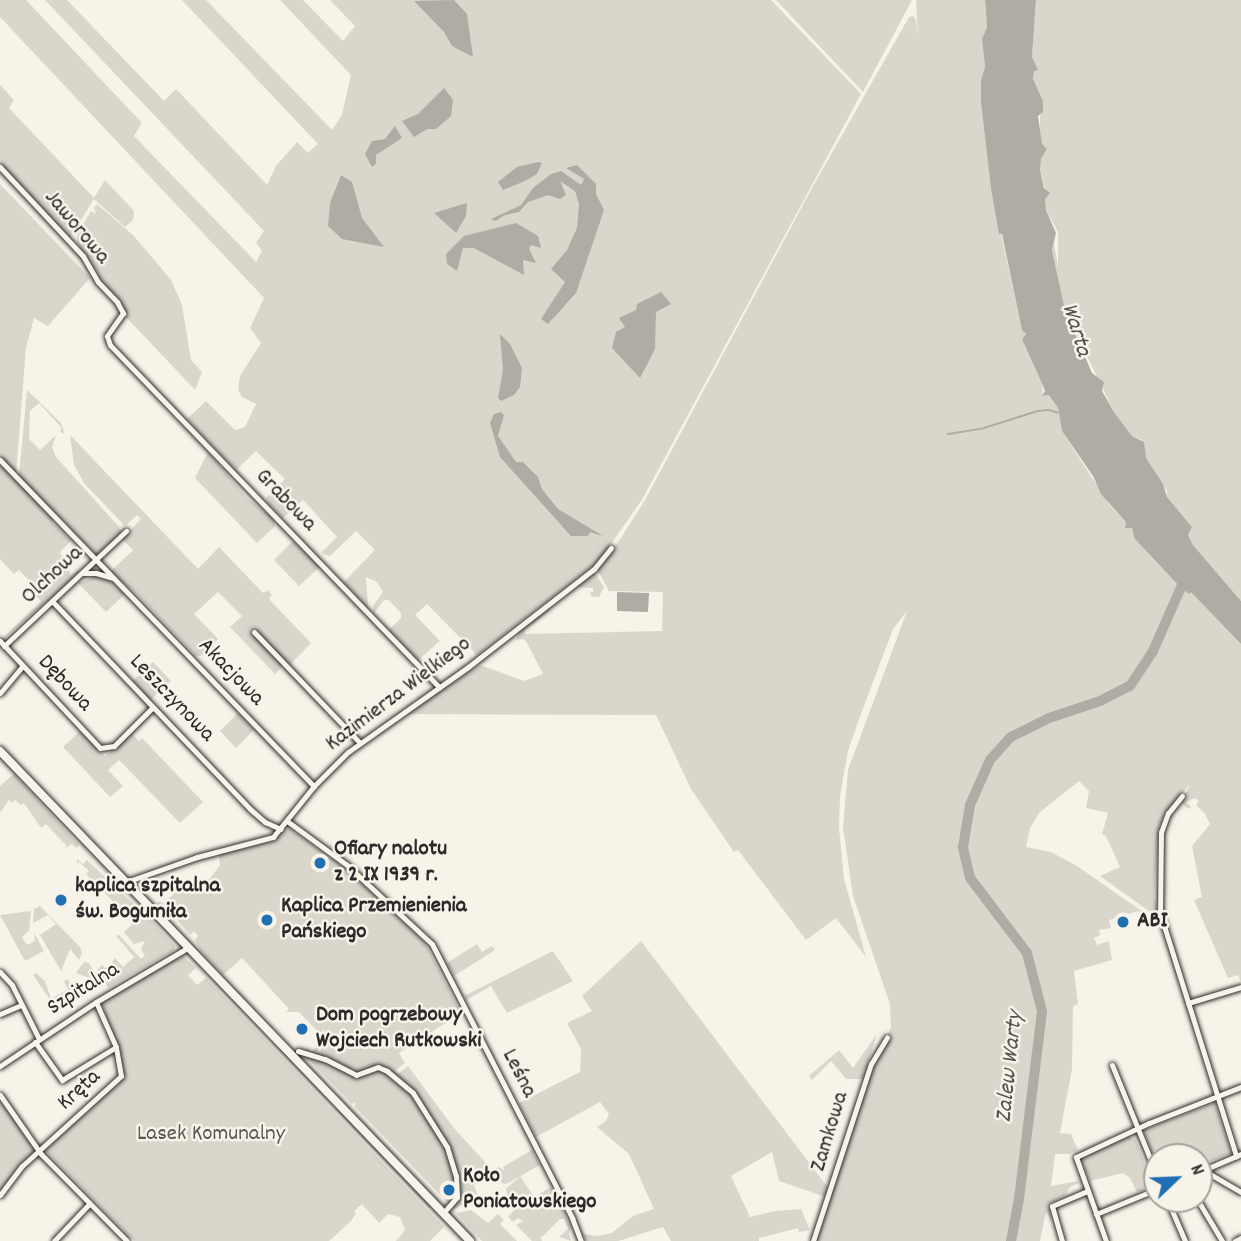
<!DOCTYPE html>
<html>
<head>
<meta charset="utf-8">
<style>
	body { margin:0 }
	#map { position:relative; width:1241px; height:1241px; overflow:hidden; background:#f7f3e8; font-family:Dekko,sans-serif }
	div>[style] { position:absolute }
	.green>* { inset:0; background:#dad6cc }
	.water>* { inset:0; background:#afaca4 }
	.stream>* { height:2px; margin:-1px; padding:0 1px; transform-origin:1px; border-radius:1px; background:#afaca4 }
	.river>* { height:10px; margin:-5px; padding:0 5px; transform-origin:5px; border-radius:5px; background:#afaca4 }
	.roads { filter:drop-shadow(0 0 2px #2b2b2b) drop-shadow(0 0 2px #2b2b2b) }
	.street>* { height:5px; margin:-2.5px; padding:0 2.5px; transform-origin:2.5px; border-radius:2.5px; background:#f7f3e8 }
	.secondary>* { height:8px; margin:-4px; padding:0 4px; transform-origin:4px; border-radius:4px; background:#f7f3e8 }
	.dots>* { width:19px; height:19px; translate:-50% -50%; box-sizing:border-box; border:4px solid #f7f3e8; border-radius:50% }
	span { translate:-50% -50%; white-space:nowrap; text-align:center; line-height:1.15; -webkit-text-stroke:5px #f7f3e8; paint-order:stroke }
	.street-label { font-size:23px; color:#2b2b2b }
	.poi-label { font-size:23px; color:#2b2b2b; font-weight:700 }
	.left { translate:0 -50%; text-align:left }
	.park-label { font-size:23px; color:#575653 }
	.water-label { font-size:24px; color:#53524f; font-style:italic }
	.north { position:absolute; left:1143px; top:1143px; width:70px; height:70px; box-sizing:border-box; background:#f7f3e8; border:2px solid #a5a39c; border-radius:50%; rotate:67deg; font-size:19px; font-weight:700; line-height:28px; text-align:center; color:#2b2b2b }
	.north::after { content:''; display:block; margin:auto; width:24px; height:32px; background:#1f6fb2; clip-path:polygon(50% 0,100% 100%,50% 72%,0 100%) }
</style>
</head>
<body>
<div id="map">
	<div class="green">
		<i style="clip-path:polygon(0 0,26px 0,142px 123px,134px 136px,256px 262px,262px 251px,256px 243px,264px 231px,45px 0,67px 0,164px 101px,176px 89px,267px 185px,276px 166px,297px 142px,308px 153px,318px 144px,182px 0,206px 0,332px 130px,342px 115px,351px 75px,280px 0,303px 0,343px 41px,355px 26px,330px 0,771px 0,861px 94px,643px 498px,600px 560px,477px 655px,427px 604px,415px 615px,440px 641px,418px 660px,389px 630px,401px 618px,401px 613px,389px 600px,384px 600px,374px 613px,373px 606px,383px 592px,377px 582px,366px 577px,368px 608px,344px 582px,375px 550px,356px 531px,330px 556px,321px 553px,337px 537px,303px 500px,283px 518px,269px 504px,266px 498px,285px 479px,256px 451px,236px 470px,187px 419px,206px 401px,235px 430px,245px 427px,256px 404px,242px 397px,238px 390px,240px 376px,261px 343px,250px 328px,264px 298px,0 17px)"></i>
		<i style="clip-path:polygon(776px 0,912px 0,863px 92px)"></i>
		<i style="clip-path:polygon(916px 0,985px 0,987px 27px,982px 39px,985px 67px,981px 80px,981px 103px,991px 189px,1022px 329px,1026px 334px,1022px 339px,1042px 381px,1043px 396px,1049px 394px,1058px 408px,1062px 431px,1109px 504px,1132px 528px,1140px 544px,1180px 587px,1191px 591px,1241px 644px,1241px 982px,1238px 975px,1228px 978px,1194px 900px,1202px 897px,1192px 846px,1210px 824px,1205px 814px,1196px 805px,1199px 801px,1195px 798px,1186px 802px,1191px 807px,1188px 809px,1182px 803px,1190px 784px,1164px 814px,1159px 828px,1154px 896px,1157px 911px,1153px 914px,1100px 876px,1120px 867px,1106px 836px,1102px 834px,1108px 813px,1086px 808px,1089px 791px,1079px 781px,1039px 813px,1030px 828px,1026px 847px,1051px 852px,1077px 866px,1150px 917px,1148px 919px,1138px 911px,1109px 920px,1111px 928px,1099px 930px,1100px 935px,1094px 938px,1097px 945px,1109px 941px,1112px 960px,1074px 971px,1078px 1004px,1073px 1006px,1072px 1069px,1060px 1133px,1071px 1134px,1078px 1150px,1068px 1154px,1055px 1154px,1051px 1186px,1078px 1181px,1079px 1183px,1070px 1187px,1065px 1196px,1050px 1203px,1051px 1220px,1046px 1212px,1040px 1241px,815px 1241px,871px 1067px,891px 1028px,890px 1004px,853px 896px,843px 827px,848px 770px,907px 611px,893px 629px,858px 722px,848px 751px,840px 796px,839px 828px,844px 879px,866px 957px,836px 918px,806px 940px,738px 850px,734px 852px,691px 789px,656px 715px,406px 714px,480px 665px,524px 681px,543px 674px,527px 643px,524px 639px,516px 640px,520px 628px,591px 574px,596px 575px,604px 587px,599px 597px,592px 597px,590px 592px,593px 592px,593px 588px,575px 587px,549px 607px,550px 611px,525px 630px,525px 634px,662px 631px,663px 592px,609px 591px,597px 569px,619px 541px,645px 500px,812px 188px,909px 17px,913px 16px,916px 20px,918px 39px)"></i>
		<i style="clip-path:polygon(1036px 0,1241px 0,1241px 601px,1193px 545px,1188px 535px,1192px 527px,1167px 497px,1167px 491px,1146px 458px,1142px 440px,1132px 436px,1114px 412px,1065px 310px,1052px 250px,1054px 243px,1058px 267px,1058px 232px,1046px 210px,1045px 199px,1047px 195px,1040px 170px,1040px 96px,1034px 87px,1032px 57px)"></i>
		<i style="clip-path:polygon(0 85px,14px 100px,9px 108px,94px 198px,105px 180px,134px 211px,133px 220px,125px 227px,94px 199px,69px 239px,0 164px)"></i>
		<i style="clip-path:polygon(0 184px,90px 278px,48px 326px,34px 318px,26px 348px,16px 474px,0 457px)"></i>
		<i style="clip-path:polygon(97px 204px,133px 235px,171px 280px,182px 305px,191px 360px,202px 372px,195px 390px,127px 318px,77px 242px,77px 234px,91px 211px,96px 214px,94px 208px)"></i>
		<i style="clip-path:polygon(27px 390px,61px 423px,64px 432px,63px 434px,60px 431px,62px 428px,39px 403px,30px 411px,29px 439px,40px 450px,56px 435px,52px 447px,56px 457px,120px 528px,121px 533px,99px 557px,19px 476px)"></i>
		<i style="clip-path:polygon(70px 435px,198px 569px,219px 547px,263px 593px,268px 590px,272px 595px,269px 599px,311px 643px,289px 666px,286px 663px,275px 674px,230px 627px,242px 616px,218px 592px,194px 614px,218px 639px,201px 656px,196px 656px,136px 593px,110px 572px,133px 550px,122px 539px,141px 519px,137px 515px,125px 526px,84px 483px,74px 465px)"></i>
		<i style="clip-path:polygon(208px 452px,247px 498px,274px 519px,275px 526px,257px 543px,195px 478px)"></i>
		<i style="clip-path:polygon(0 463px,54px 518px,52px 522px,71px 541px,60px 552px,71px 575px,78px 570px,80px 573px,3px 639px,0 635px,3px 638px,41px 601px,36px 596px,39px 591px,19px 570px,14px 574px,0 559px)"></i>
		<i style="clip-path:polygon(293px 541px,320px 567px,299px 586px,274px 560px)"></i>
		<i style="clip-path:polygon(97px 576px,107px 578px,125px 594px,106px 612px,78px 583px)"></i>
		<i style="clip-path:polygon(153px 662px,171px 681px,150px 700px,133px 681px)"></i>
		<i style="clip-path:polygon(153px 712px,132px 734px,139px 741px,142px 738px,203px 802px,180px 823px,119px 760px,108px 770px,123px 786px,110px 797px,63px 747px,80px 731px,105px 756px)"></i>
		<i style="clip-path:polygon(238px 713px,254px 730px,236px 748px,220px 731px)"></i>
		<i style="clip-path:polygon(14px 774px,79px 845px,76px 848px,72px 844px,63px 850px,67px 846px,46px 824px,41px 828px,24px 803px,21px 805px,15px 800px,12px 803px,9px 800px,0 813px,0 786px)"></i>
		<i style="clip-path:polygon(290px 829px,346px 869px,425px 943px,461px 1013px,399px 1053px,405px 1063px,395px 1071px,398px 1074px,408px 1066px,453px 1127px,493px 1171px,474px 1185px,478px 1196px,454px 1209px,355px 1107px,355px 1102px,352px 1104px,302px 1053px,306px 1048px,311px 1052px,325px 1039px,299px 1012px,286px 1012px,289px 1009px,242px 958px,223px 975px,200px 950px,195px 940px,198px 936px,194px 931px,190px 935px,169px 910px,156px 904px,160px 901px,163px 904px,185px 883px,194px 893px,202px 889px,220px 865px,219px 854px,272px 842px,283px 831px)"></i>
		<i style="clip-path:polygon(77px 859px,83px 864px,87px 860px,140px 910px,128px 917px,86px 874px,89px 871px,79px 862px,77px 864px)"></i>
		<i style="clip-path:polygon(40px 906px,80px 947px,82px 953px,79px 960px,70px 949px,61px 971px,40px 935px,56px 924px,48px 915px,33px 923px,34px 909px)"></i>
		<i style="clip-path:polygon(31px 911px,29px 931px,22px 937px,27px 945px,35px 941px,34px 933px,44px 951px,25px 961px,0 915px)"></i>
		<i style="clip-path:polygon(144px 913px,175px 946px,174px 950px,108px 988px,97px 970px,102px 965px,114px 976px,120px 970px,112px 962px,115px 958px,123px 967px,134px 957px,116px 936px,119px 935px,141px 959px,145px 956px,141px 949px,145px 941px,134px 944px,124px 932px)"></i>
		<i style="clip-path:polygon(641px 941px,829px 1189px,826px 1197px,779px 1181px,772px 1152px,731px 1176px,750px 1217px,775px 1211px,801px 1209px,810px 1230px,799px 1232px,798px 1228px,794px 1229px,759px 1238px,759px 1241px,671px 1241px,663px 1227px,618px 1241px,586px 1241px,583px 1234px,598px 1236px,612px 1233px,633px 1216px,654px 1209px,629px 1154px,597px 1127px,606px 1121px,609px 1114px,600px 1102px,536px 1137px,519px 1103px,580px 1072px,581px 1049px,567px 1023px,592px 1011px,582px 996px)"></i>
		<i style="clip-path:polygon(477px 944px,482px 952px,492px 946px,495px 950px,454px 976px,447px 963px)"></i>
		<i style="clip-path:polygon(553px 951px,573px 981px,507px 1013px,491px 986px,466px 1000px,464px 996px)"></i>
		<i style="clip-path:polygon(182px 955px,196px 968px,188px 975px,197px 985px,206px 978px,444px 1227px,430px 1241px,396px 1241px,405px 1230px,400px 1217px,388px 1214px,379px 1223px,362px 1204px,354px 1211px,356px 1213px,351px 1221px,329px 1241px,134px 1241px,45px 1150px,120px 1082px,124px 1073px,102px 1002px)"></i>
		<i style="clip-path:polygon(84px 962px,89px 963px,105px 989px,95px 976px,53px 1004px,33px 975px,36px 973px,45px 981px,51px 999px,68px 989px,64px 982px,67px 979px,73px 987px,89px 978px,76px 973px)"></i>
		<i style="clip-path:polygon(877px 1034px,863px 1079px,846px 1079px,831px 1061px,812px 1080px,809px 1076px,839px 1050px,853px 1068px)"></i>
		<i style="clip-path:polygon(279px 1049px,280px 1049px,431px 1207px,429px 1208px)"></i>
		<i style="clip-path:polygon(0 1100px,36px 1151px,19px 1166px,0 1191px)"></i>
		<i style="clip-path:polygon(1215px 1103px,1231px 1153px,1199px 1166px,1199px 1157px,1157px 1157px,1157px 1167px,1144px 1130px)"></i>
		<i style="clip-path:polygon(1128px 1136px,1136px 1140px,1153px 1186px,1137px 1192px,1130px 1178px,1123px 1173px,1090px 1181px,1081px 1159px)"></i>
		<i style="clip-path:polygon(532px 1150px,540px 1165px,506px 1184px,502px 1183px,495px 1170px,499px 1167px,505px 1171px,503px 1167px)"></i>
		<i style="clip-path:polygon(520px 1176px,534px 1197px,551px 1187px,571px 1227px,569px 1233px,571px 1241px,559px 1237px,568px 1229px,564px 1219px,560px 1219px,541px 1238px,542px 1241px,532px 1241px,516px 1225px,523px 1221px,518px 1218px,513px 1222px,508px 1217px,515px 1209px,509px 1202px,506px 1189px)"></i>
		<i style="clip-path:polygon(471px 1210px,488px 1223px,498px 1214px,504px 1220px,500px 1224px,517px 1241px,482px 1241px,456px 1213px)"></i>
	</div>
	<div class="water">
		<i style="clip-path:polygon(454px 0,467px 14px,473px 57px,452px 46px,444px 32px,414px 1px)"></i>
		<i style="clip-path:polygon(985px 0,1036px 0,1032px 57px,1038px 70px,1034px 71px,1033px 79px,1043px 101px,1043px 112px,1038px 116px,1042px 144px,1047px 149px,1041px 158px,1040px 170px,1044px 188px,1050px 193px,1045px 199px,1046px 210px,1056px 233px,1052px 250px,1065px 310px,1092px 373px,1104px 382px,1102px 391px,1114px 412px,1132px 436px,1144px 442px,1146px 458px,1163px 484px,1167px 497px,1192px 527px,1188px 535px,1193px 545px,1241px 601px,1241px 644px,1191px 592px,1189px 594px,1180px 587px,1135px 539px,1132px 528px,1125px 528px,1126px 522px,1101px 494px,1093px 476px,1062px 431px,1058px 408px,1049px 395px,1042px 396px,1045px 391px,1041px 381px,1022px 339px,1026px 334px,1022px 330px,1002px 234px,999px 234px,991px 189px,981px 103px,981px 80px,985px 67px,982px 39px,987px 27px)"></i>
		<i style="clip-path:polygon(444px 88px,453px 100px,451px 116px,436px 129px,427px 129px,414px 137px,402px 121px,418px 114px)"></i>
		<i style="clip-path:polygon(395px 126px,402px 138px,376px 155px,376px 164px,372px 167px,365px 154px,372px 141px,385px 139px)"></i>
		<i style="clip-path:polygon(538px 162px,542px 163px,537px 174px,525px 181px,503px 190px,498px 182px,517px 167px)"></i>
		<i style="clip-path:polygon(577px 165px,596px 184px,596px 194px,604px 210px,576px 293px,548px 324px,541px 319px,565px 282px,551px 269px,567px 250px,577px 228px,579px 204px,575px 191px,560px 181px,566px 195px,560px 199px,548px 195px,540px 198px,528px 202px,519px 212px,505px 215px,496px 221px,491px 219px,521px 205px,533px 188px,551px 174px,561px 171px,581px 185px,584px 179px,566px 168px)"></i>
		<i style="clip-path:polygon(341px 175px,352px 182px,362px 218px,384px 247px,342px 239px,328px 226px,330px 203px)"></i>
		<i style="clip-path:polygon(467px 203px,466px 216px,456px 233px,434px 213px)"></i>
		<i style="clip-path:polygon(516px 223px,538px 236px,541px 248px,531px 245px,529px 249px,536px 263px,523px 260px,524px 275px,474px 248px,463px 248px,457px 271px,447px 264px,446px 254px,464px 236px)"></i>
		<i style="clip-path:polygon(661px 292px,671px 304px,656px 312px,655px 349px,640px 378px,612px 348px,616px 332px,625px 327px,619px 318px,636px 310px,637px 304px)"></i>
		<i style="clip-path:polygon(500px 334px,510px 344px,522px 368px,520px 387px,514px 395px,501px 401px,498px 398px,503px 370px)"></i>
		<i style="clip-path:polygon(501px 412px,504px 415px,498px 436px,516px 462px,523px 462px,538px 477px,542px 489px,558px 509px,603px 536px,590px 532px,588px 536px,571px 536px,500px 457px,490px 423px,494px 414px)"></i>
		<i style="clip-path:polygon(617px 592px,649px 593px,648px 612px,617px 611px)"></i>
	</div>
	<div class="stream">
		<i style="left:948px;top:434px;width:36px;rotate:-9deg"></i>
		<i style="left:984px;top:428px;width:57px;rotate:-17.5deg"></i>
		<i style="left:1038px;top:411px;width:11px;rotate:-5deg"></i>
		<i style="left:1049px;top:410px;width:9px;rotate:18deg"></i>
	</div>
	<div class="river">
		<i style="left:1011px;top:1241px;width:43px;rotate:-79.2deg"></i>
		<i style="left:1019px;top:1199px;width:189px;rotate:-83deg"></i>
		<i style="left:1042px;top:1011px;width:60px;rotate:-104.5deg"></i>
		<i style="left:1027px;top:953px;width:94px;rotate:-127.2deg"></i>
		<i style="left:970px;top:878px;width:32px;rotate:-103deg"></i>
		<i style="left:963px;top:847px;width:43px;rotate:-80.5deg"></i>
		<i style="left:970px;top:805px;width:49px;rotate:-66deg"></i>
		<i style="left:990px;top:760px;width:31px;rotate:-48deg"></i>
		<i style="left:1011px;top:737px;width:42px;rotate:-26.6deg"></i>
		<i style="left:1049px;top:718px;width:54px;rotate:-18.4deg"></i>
		<i style="left:1100px;top:701px;width:34px;rotate:-27deg"></i>
		<i style="left:1130px;top:686px;width:42px;rotate:-56.7deg"></i>
		<i style="left:1153px;top:651px;width:82px;rotate:-66.3deg"></i>
	</div>
	<div class="roads">
		<div class="street">
			<i style="left:0;top:167px;width:122px;rotate:47deg"></i>
			<i style="left:83px;top:256px;width:30px;rotate:60deg"></i>
			<i style="left:98px;top:282px;width:28px;rotate:46deg"></i>
			<i style="left:117px;top:302px;width:13px;rotate:61deg"></i>
			<i style="left:123px;top:313px;width:28px;rotate:125deg"></i>
			<i style="left:107px;top:336px;width:9px;rotate:72deg"></i>
			<i style="left:110px;top:345px;width:475px;rotate:46.1deg"></i>
			<i style="left:0;top:460px;width:453px;rotate:46.1deg"></i>
			<i style="left:82px;top:573px;width:14px"></i>
			<i style="left:96px;top:573px;width:17px;rotate:17deg"></i>
			<i style="left:52px;top:601px;width:287px;rotate:46.4deg"></i>
			<i style="left:250px;top:809px;width:20px;rotate:41deg"></i>
			<i style="left:265px;top:822px;width:17px;rotate:24deg"></i>
			<i style="left:254px;top:632px;width:152px;rotate:46.3deg"></i>
			<i style="left:0;top:641px;width:146px;rotate:46.9deg"></i>
			<i style="left:100px;top:748px;width:14px;rotate:-8deg"></i>
			<i style="left:114px;top:746px;width:55px;rotate:-45deg"></i>
			<i style="left:4px;top:646px;width:168px;rotate:-43.3deg"></i>
			<i style="left:0;top:693px;width:35px;rotate:-50deg"></i>
			<i style="left:1182px;top:796px;width:22px;rotate:129deg"></i>
			<i style="left:1168px;top:813px;width:20px;rotate:110deg"></i>
			<i style="left:1161px;top:832px;width:81px;rotate:90.7deg"></i>
			<i style="left:1160px;top:913px;width:255px;rotate:72.6deg"></i>
			<i style="left:287px;top:821px;width:74px;rotate:36.3deg"></i>
			<i style="left:347px;top:865px;width:116px;rotate:42.9deg"></i>
			<i style="left:432px;top:944px;width:308px;rotate:62.9deg"></i>
			<i style="left:572px;top:1218px;width:25px;rotate:69deg"></i>
			<i style="left:126px;top:882px;width:75px;rotate:-19.4deg"></i>
			<i style="left:197px;top:857px;width:79px;rotate:-14.7deg"></i>
			<i style="left:273px;top:837px;width:65px;rotate:-51.2deg"></i>
			<i style="left:314px;top:786px;width:48px;rotate:-45deg"></i>
			<i style="left:348px;top:752px;width:147px;rotate:-35.3deg"></i>
			<i style="left:468px;top:667px;width:160px;rotate:-37.9deg"></i>
			<i style="left:594px;top:569px;width:27px;rotate:-51deg"></i>
			<i style="left:0;top:972px;width:18px;rotate:47deg"></i>
			<i style="left:12px;top:985px;width:60px;rotate:63.4deg"></i>
			<i style="left:1188px;top:1003px;width:55px;rotate:-16.8deg"></i>
			<i style="left:0;top:1014px;width:23px;rotate:-23deg"></i>
			<i style="left:35px;top:1042px;width:47px;rotate:54.6deg"></i>
			<i style="left:62px;top:1080px;width:63px;rotate:-31.4deg"></i>
			<i style="left:298px;top:1051px;width:28px;rotate:17deg"></i>
			<i style="left:325px;top:1059px;width:35px;rotate:27deg"></i>
			<i style="left:356px;top:1075px;width:23px;rotate:-20deg"></i>
			<i style="left:378px;top:1067px;width:10px;rotate:24deg"></i>
			<i style="left:387px;top:1071px;width:34px;rotate:40deg"></i>
			<i style="left:413px;top:1093px;width:64px;rotate:57.8deg"></i>
			<i style="left:447px;top:1147px;width:30px;rotate:73deg"></i>
			<i style="left:456px;top:1176px;width:21px;rotate:87deg"></i>
			<i style="left:457px;top:1197px;width:21px;rotate:131deg"></i>
			<i style="left:1112px;top:1065px;width:120px;rotate:67.9deg"></i>
			<i style="left:0;top:1066px;width:115px;rotate:-33.7deg"></i>
			<i style="left:96px;top:1002px;width:108px;rotate:-30.6deg"></i>
			<i style="left:0;top:1095px;width:72px;rotate:55.2deg"></i>
			<i style="left:41px;top:1154px;width:122px;rotate:45.3deg"></i>
			<i style="left:1203px;top:1170px;width:44px;rotate:30.1deg"></i>
			<i style="left:1199px;top:1172px;width:46px;rotate:-23.2deg"></i>
			<i style="left:0;top:1195px;width:36px;rotate:-53deg"></i>
			<i style="left:22px;top:1166px;width:134px;rotate:-42.3deg"></i>
			<i style="left:121px;top:1076px;width:29px;rotate:-100deg"></i>
			<i style="left:116px;top:1047px;width:49px;rotate:-114deg"></i>
			<i style="left:1167px;top:1199px;width:46px;rotate:66.8deg"></i>
			<i style="left:1197px;top:1199px;width:49px;rotate:59.2deg"></i>
			<i style="left:1096px;top:1214px;width:66px;rotate:-22.3deg"></i>
			<i style="left:54px;top:1241px;width:52px;rotate:-46.5deg"></i>
			<i style="left:813px;top:1241px;width:186px;rotate:-71.9deg"></i>
			<i style="left:871px;top:1064px;width:31px;rotate:-59deg"></i>
			<i style="left:1062px;top:1241px;width:36px;rotate:-106deg"></i>
			<i style="left:1052px;top:1206px;width:38px;rotate:-23deg"></i>
			<i style="left:1106px;top:1241px;width:89px;rotate:-109.7deg"></i>
			<i style="left:1076px;top:1157px;width:81px;rotate:-25deg"></i>
			<i style="left:1149px;top:1123px;width:99px;rotate:-21.4deg"></i>
			<i style="left:1235px;top:1241px;width:7px;rotate:-27deg"></i>
		</div>
		<div class="secondary">
			<i style="left:0;top:751px;width:679px;rotate:46.19deg"></i>
		</div>
	</div>
	<div class="dots">
		<i style="left:320px;top:863px;background:#1f6fb2"></i>
		<i style="left:61px;top:900px;background:#1f6fb2"></i>
		<i style="left:267px;top:920px;background:#1f6fb2"></i>
		<i style="left:1123px;top:922px;background:#1f6fb2"></i>
		<i style="left:302px;top:1029px;background:#1f6fb2"></i>
		<i style="left:449px;top:1190px;background:#1f6fb2"></i>
	</div>
	<div class="street-label">
		<span style="left:76px;top:228px;rotate:50deg">Jaworowa</span>
		<span style="left:285px;top:501px;rotate:46deg">Grabowa</span>
		<span style="left:53px;top:576px;rotate:-43deg">Olchowa</span>
		<span style="left:230px;top:673px;rotate:46deg">Akacjowa</span>
		<span style="left:64px;top:684px;rotate:47deg">Dębowa</span>
		<span style="left:399px;top:695px;rotate:-37deg">Kazimierza Wielkiego</span>
		<span style="left:171px;top:699px;rotate:46deg">Leszczynowa</span>
		<span style="left:84px;top:990px;rotate:-32deg">Szpitalna</span>
		<span style="left:518px;top:1074px;rotate:63deg">Leśna</span>
		<span style="left:80px;top:1091px;rotate:-42deg">Kręta</span>
		<span style="left:831px;top:1132px;rotate:-73deg">Zamkowa</span>
	</div>
	<div class="poi-label">
		<span class="left" style="left:334px;top:863px">Ofiary nalotu<br>z 2 IX 1939 r.</span>
		<span class="left" style="left:75px;top:900px">kaplica szpitalna<br>św. Bogumiła</span>
		<span class="left" style="left:281px;top:920px">Kaplica Przemienienia<br>Pańskiego</span>
		<span class="left" style="left:1137px;top:922px">ABI</span>
		<span class="left" style="left:316px;top:1029px">Dom pogrzebowy<br>Wojciech Rutkowski</span>
		<span class="left" style="left:463px;top:1190px">Koło<br>Poniatowskiego</span>
	</div>
	<div class="park-label">
		<span style="left:211px;top:1135px">Lasek Komunalny</span>
	</div>
	<div class="water-label">
		<span style="left:1075px;top:330px;rotate:73deg">Warta</span>
		<span style="left:1011px;top:1067px;rotate:-84deg">Zalew Warty</span>
	</div>
	<div class="north">N</div>
</div>
</body>
</html>
